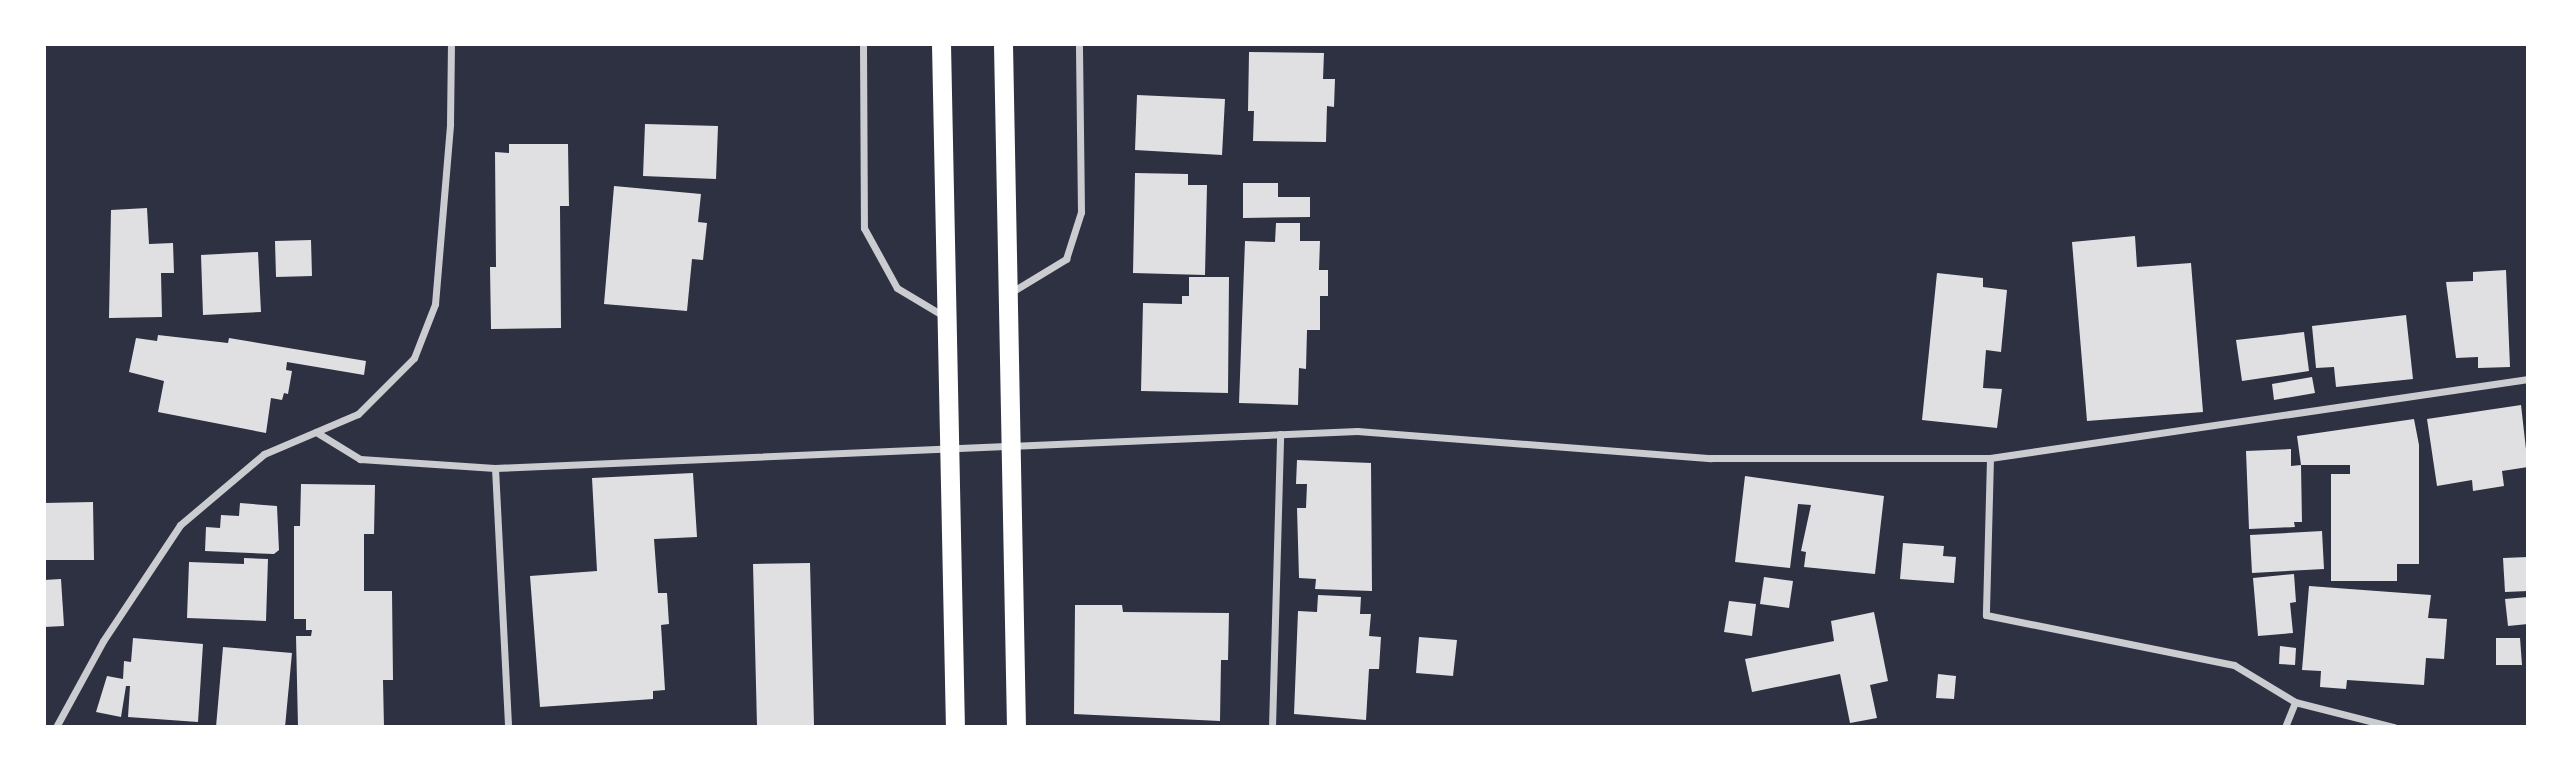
<!DOCTYPE html>
<html>
<head>
<meta charset="utf-8">
<style>
	body { margin:0 }
	#map { position:relative; width:2572px; height:771px; overflow:hidden; background:#2d3142; font-family:"IBM Plex Sans",sans-serif }
	div>[style] { position:absolute }
	.building>* { inset:0; background:#e0e0e3 }
	.minor>* { height:7px; margin:-3.5px; padding:0 3.5px; transform-origin:3.5px; border-radius:3.5px; background:#caccd0 }
	.trunk>* { height:19px; margin:-9.5px; padding:0 9.5px; transform-origin:9.5px; border-radius:9.5px; background:#fff }
	span { translate:-50% -50%; white-space:nowrap; text-align:center; line-height:1.15; -webkit-text-stroke:7px #fff; paint-order:stroke }
	.frame { position:absolute; inset:0; border:46px solid #fff; pointer-events:none }
</style>
</head>
<body>
<div id="map">
	<div class="building">
		<i style="clip-path:polygon(1249px 52px,1324px 53px,1323px 79px,1335px 79px,1334px 107px,1327px 106px,1326px 142px,1253px 141px,1254px 111px,1248px 111px)"></i>
		<i style="clip-path:polygon(1137px 95px,1225px 99px,1222px 155px,1135px 150px)"></i>
		<i style="clip-path:polygon(645px 124px,718px 126px,716px 179px,643px 176px)"></i>
		<i style="clip-path:polygon(509px 144px,568px 144px,569px 206px,560px 206px,561px 328px,491px 329px,490px 267px,496px 267px,495px 152px,509px 153px)"></i>
		<i style="clip-path:polygon(1135px 173px,1188px 174px,1188px 185px,1207px 185px,1205px 275px,1133px 273px)"></i>
		<i style="clip-path:polygon(1243px 183px,1278px 183px,1278px 197px,1310px 197px,1310px 217px,1243px 218px)"></i>
		<i style="clip-path:polygon(614px 186px,701px 194px,698px 222px,707px 223px,703px 260px,692px 259px,687px 311px,604px 304px)"></i>
		<i style="clip-path:polygon(147px 208px,149px 244px,173px 243px,174px 273px,161px 273px,162px 317px,109px 318px,111px 210px)"></i>
		<i style="clip-path:polygon(1276px 223px,1300px 223px,1300px 241px,1320px 241px,1319px 270px,1328px 270px,1328px 296px,1320px 296px,1320px 330px,1307px 330px,1306px 369px,1299px 368px,1298px 405px,1239px 403px,1245px 241px,1275px 242px)"></i>
		<i style="clip-path:polygon(2135px 236px,2137px 267px,2191px 263px,2203px 412px,2087px 421px,2072px 242px)"></i>
		<i style="clip-path:polygon(311px 240px,312px 276px,276px 277px,275px 241px)"></i>
		<i style="clip-path:polygon(258px 252px,261px 312px,203px 315px,201px 255px)"></i>
		<i style="clip-path:polygon(2506px 270px,2510px 367px,2478px 368px,2478px 357px,2456px 358px,2446px 282px,2473px 281px,2473px 272px)"></i>
		<i style="clip-path:polygon(1937px 273px,1983px 278px,1983px 287px,2007px 290px,2001px 352px,1986px 350px,1983px 388px,2002px 389px,1997px 428px,1922px 420px)"></i>
		<i style="clip-path:polygon(1189px 277px,1229px 277px,1228px 393px,1141px 391px,1143px 303px,1182px 304px,1182px 296px,1189px 296px)"></i>
		<i style="clip-path:polygon(2406px 315px,2413px 379px,2336px 387px,2334px 367px,2316px 368px,2312px 326px)"></i>
		<i style="clip-path:polygon(2304px 332px,2309px 371px,2242px 381px,2236px 340px)"></i>
		<i style="clip-path:polygon(158px 335px,228px 343px,229px 338px,366px 361px,364px 375px,287px 362px,286px 370px,292px 371px,288px 394px,284px 393px,282px 400px,271px 398px,266px 433px,158px 412px,164px 381px,129px 372px,136px 338px,157px 341px)"></i>
		<i style="clip-path:polygon(2312px 377px,2315px 393px,2274px 400px,2272px 384px)"></i>
		<i style="clip-path:polygon(2521px 405px,2528px 467px,2502px 471px,2504px 486px,2473px 491px,2472px 480px,2437px 486px,2427px 419px)"></i>
		<i style="clip-path:polygon(2414px 419px,2419px 445px,2419px 564px,2397px 564px,2397px 581px,2331px 581px,2331px 474px,2350px 474px,2350px 465px,2301px 465px,2297px 436px)"></i>
		<i style="clip-path:polygon(2291px 449px,2291px 466px,2301px 465px,2302px 522px,2294px 522px,2295px 527px,2249px 529px,2246px 451px)"></i>
		<i style="clip-path:polygon(1297px 460px,1371px 463px,1372px 591px,1315px 589px,1316px 579px,1299px 578px,1297px 508px,1306px 508px,1307px 484px,1296px 484px)"></i>
		<i style="clip-path:polygon(693px 473px,697px 537px,654px 539px,658px 593px,667px 593px,669px 624px,661px 625px,665px 690px,653px 691px,653px 699px,540px 707px,530px 576px,597px 571px,592px 478px)"></i>
		<i style="clip-path:polygon(1745px 476px,1884px 496px,1875px 574px,1804px 567px,1806px 552px,1801px 551px,1811px 505px,1798px 504px,1790px 568px,1735px 562px)"></i>
		<i style="clip-path:polygon(301px 484px,375px 485px,374px 534px,364px 534px,364px 591px,392px 591px,393px 680px,383px 680px,384px 727px,298px 727px,296px 636px,311px 636px,312px 630px,306px 630px,306px 619px,294px 619px,294px 526px,300px 526px)"></i>
		<i style="clip-path:polygon(93px 502px,94px 560px,44px 560px,44px 503px)"></i>
		<i style="clip-path:polygon(240px 503px,277px 506px,279px 550px,274px 554px,205px 551px,206px 527px,220px 528px,221px 515px,239px 516px)"></i>
		<i style="clip-path:polygon(2322px 531px,2324px 569px,2252px 573px,2250px 535px)"></i>
		<i style="clip-path:polygon(1903px 543px,1944px 546px,1943px 556px,1956px 557px,1954px 583px,1900px 579px)"></i>
		<i style="clip-path:polygon(2528px 557px,2528px 591px,2505px 592px,2503px 558px)"></i>
		<i style="clip-path:polygon(244px 558px,268px 559px,266px 621px,187px 618px,189px 562px,244px 564px)"></i>
		<i style="clip-path:polygon(810px 563px,814px 725px,757px 726px,753px 564px)"></i>
		<i style="clip-path:polygon(2294px 574px,2296px 602px,2290px 603px,2293px 633px,2258px 636px,2253px 578px)"></i>
		<i style="clip-path:polygon(1764px 577px,1793px 581px,1789px 608px,1760px 604px)"></i>
		<i style="clip-path:polygon(61px 579px,64px 626px,44px 627px,44px 580px)"></i>
		<i style="clip-path:polygon(2309px 586px,2431px 595px,2428px 618px,2447px 619px,2444px 659px,2426px 658px,2424px 685px,2347px 680px,2346px 689px,2320px 687px,2321px 671px,2302px 670px)"></i>
		<i style="clip-path:polygon(1318px 595px,1361px 597px,1360px 614px,1371px 614px,1369px 636px,1381px 637px,1379px 669px,1369px 669px,1366px 720px,1294px 714px,1298px 611px,1317px 612px)"></i>
		<i style="clip-path:polygon(2528px 597px,2528px 624px,2508px 626px,2505px 599px)"></i>
		<i style="clip-path:polygon(1729px 601px,1756px 604px,1752px 636px,1724px 632px)"></i>
		<i style="clip-path:polygon(1075px 605px,1122px 605px,1123px 612px,1229px 613px,1228px 660px,1221px 660px,1220px 721px,1074px 714px)"></i>
		<i style="clip-path:polygon(1874px 612px,1888px 681px,1870px 685px,1877px 718px,1850px 723px,1840px 674px,1752px 692px,1745px 659px,1834px 641px,1831px 621px)"></i>
		<i style="clip-path:polygon(1419px 637px,1457px 640px,1453px 676px,1416px 673px)"></i>
		<i style="clip-path:polygon(133px 638px,203px 644px,198px 722px,128px 717px,130px 686px,126px 686px,121px 717px,96px 712px,107px 676px,123px 679px,124px 661px,131px 662px)"></i>
		<i style="clip-path:polygon(2496px 638px,2520px 638px,2522px 665px,2496px 665px)"></i>
		<i style="clip-path:polygon(2280px 646px,2296px 648px,2295px 665px,2279px 664px)"></i>
		<i style="clip-path:polygon(223px 647px,292px 653px,285px 727px,216px 727px)"></i>
		<i style="clip-path:polygon(1938px 674px,1956px 676px,1954px 699px,1936px 698px)"></i>
	</div>
	<div class="minor">
		<i style="left:863px;top:44px;width:184px;rotate:89.7deg"></i>
		<i style="left:864px;top:228px;width:68px;rotate:61.2deg"></i>
		<i style="left:897px;top:288px;width:55px;rotate:30.8deg"></i>
		<i style="left:1010px;top:293px;width:66px;rotate:-31.3deg"></i>
		<i style="left:1066px;top:259px;width:49px;rotate:-72.3deg"></i>
		<i style="left:1081px;top:212px;width:168px;rotate:-90.7deg"></i>
		<i style="left:316px;top:432px;width:52px;rotate:31.5deg"></i>
		<i style="left:360px;top:459px;width:135px;rotate:3.8deg"></i>
		<i style="left:495px;top:468px;width:863px;rotate:-2.46deg"></i>
		<i style="left:1357px;top:431px;width:355px;rotate:4.4deg"></i>
		<i style="left:1711px;top:458px;width:279px"></i>
		<i style="left:1990px;top:458px;width:544px;rotate:-8.35deg"></i>
		<i style="left:1990px;top:458px;width:157px;rotate:91.5deg"></i>
		<i style="left:1986px;top:615px;width:253px;rotate:11.4deg"></i>
		<i style="left:2234px;top:665px;width:71px;rotate:31.2deg"></i>
		<i style="left:2295px;top:702px;width:102px;rotate:14.2deg"></i>
		<i style="left:495px;top:468px;width:259px;rotate:87.1deg"></i>
		<i style="left:56px;top:727px;width:98px;rotate:-61.3deg"></i>
		<i style="left:103px;top:641px;width:139px;rotate:-56.4deg"></i>
		<i style="left:180px;top:525px;width:110px;rotate:-40.2deg"></i>
		<i style="left:264px;top:454px;width:102px;rotate:-23.1deg"></i>
		<i style="left:358px;top:414px;width:79px;rotate:-45deg"></i>
		<i style="left:414px;top:358px;width:58px;rotate:-68.7deg"></i>
		<i style="left:435px;top:304px;width:181px;rotate:-85.2deg"></i>
		<i style="left:450px;top:124px;width:80px;rotate:-89.3deg"></i>
		<i style="left:1272px;top:727px;width:293px;rotate:-88.4deg"></i>
		<i style="left:2285px;top:727px;width:27px;rotate:-68deg"></i>
	</div>
	<div class="trunk">
		<i style="left:941px;top:44px;width:683px;rotate:88.83deg"></i>
		<i style="left:1003px;top:44px;width:683px;rotate:88.91deg"></i>
	</div>
	<div class="frame"></div>
</div>
</body>
</html>
